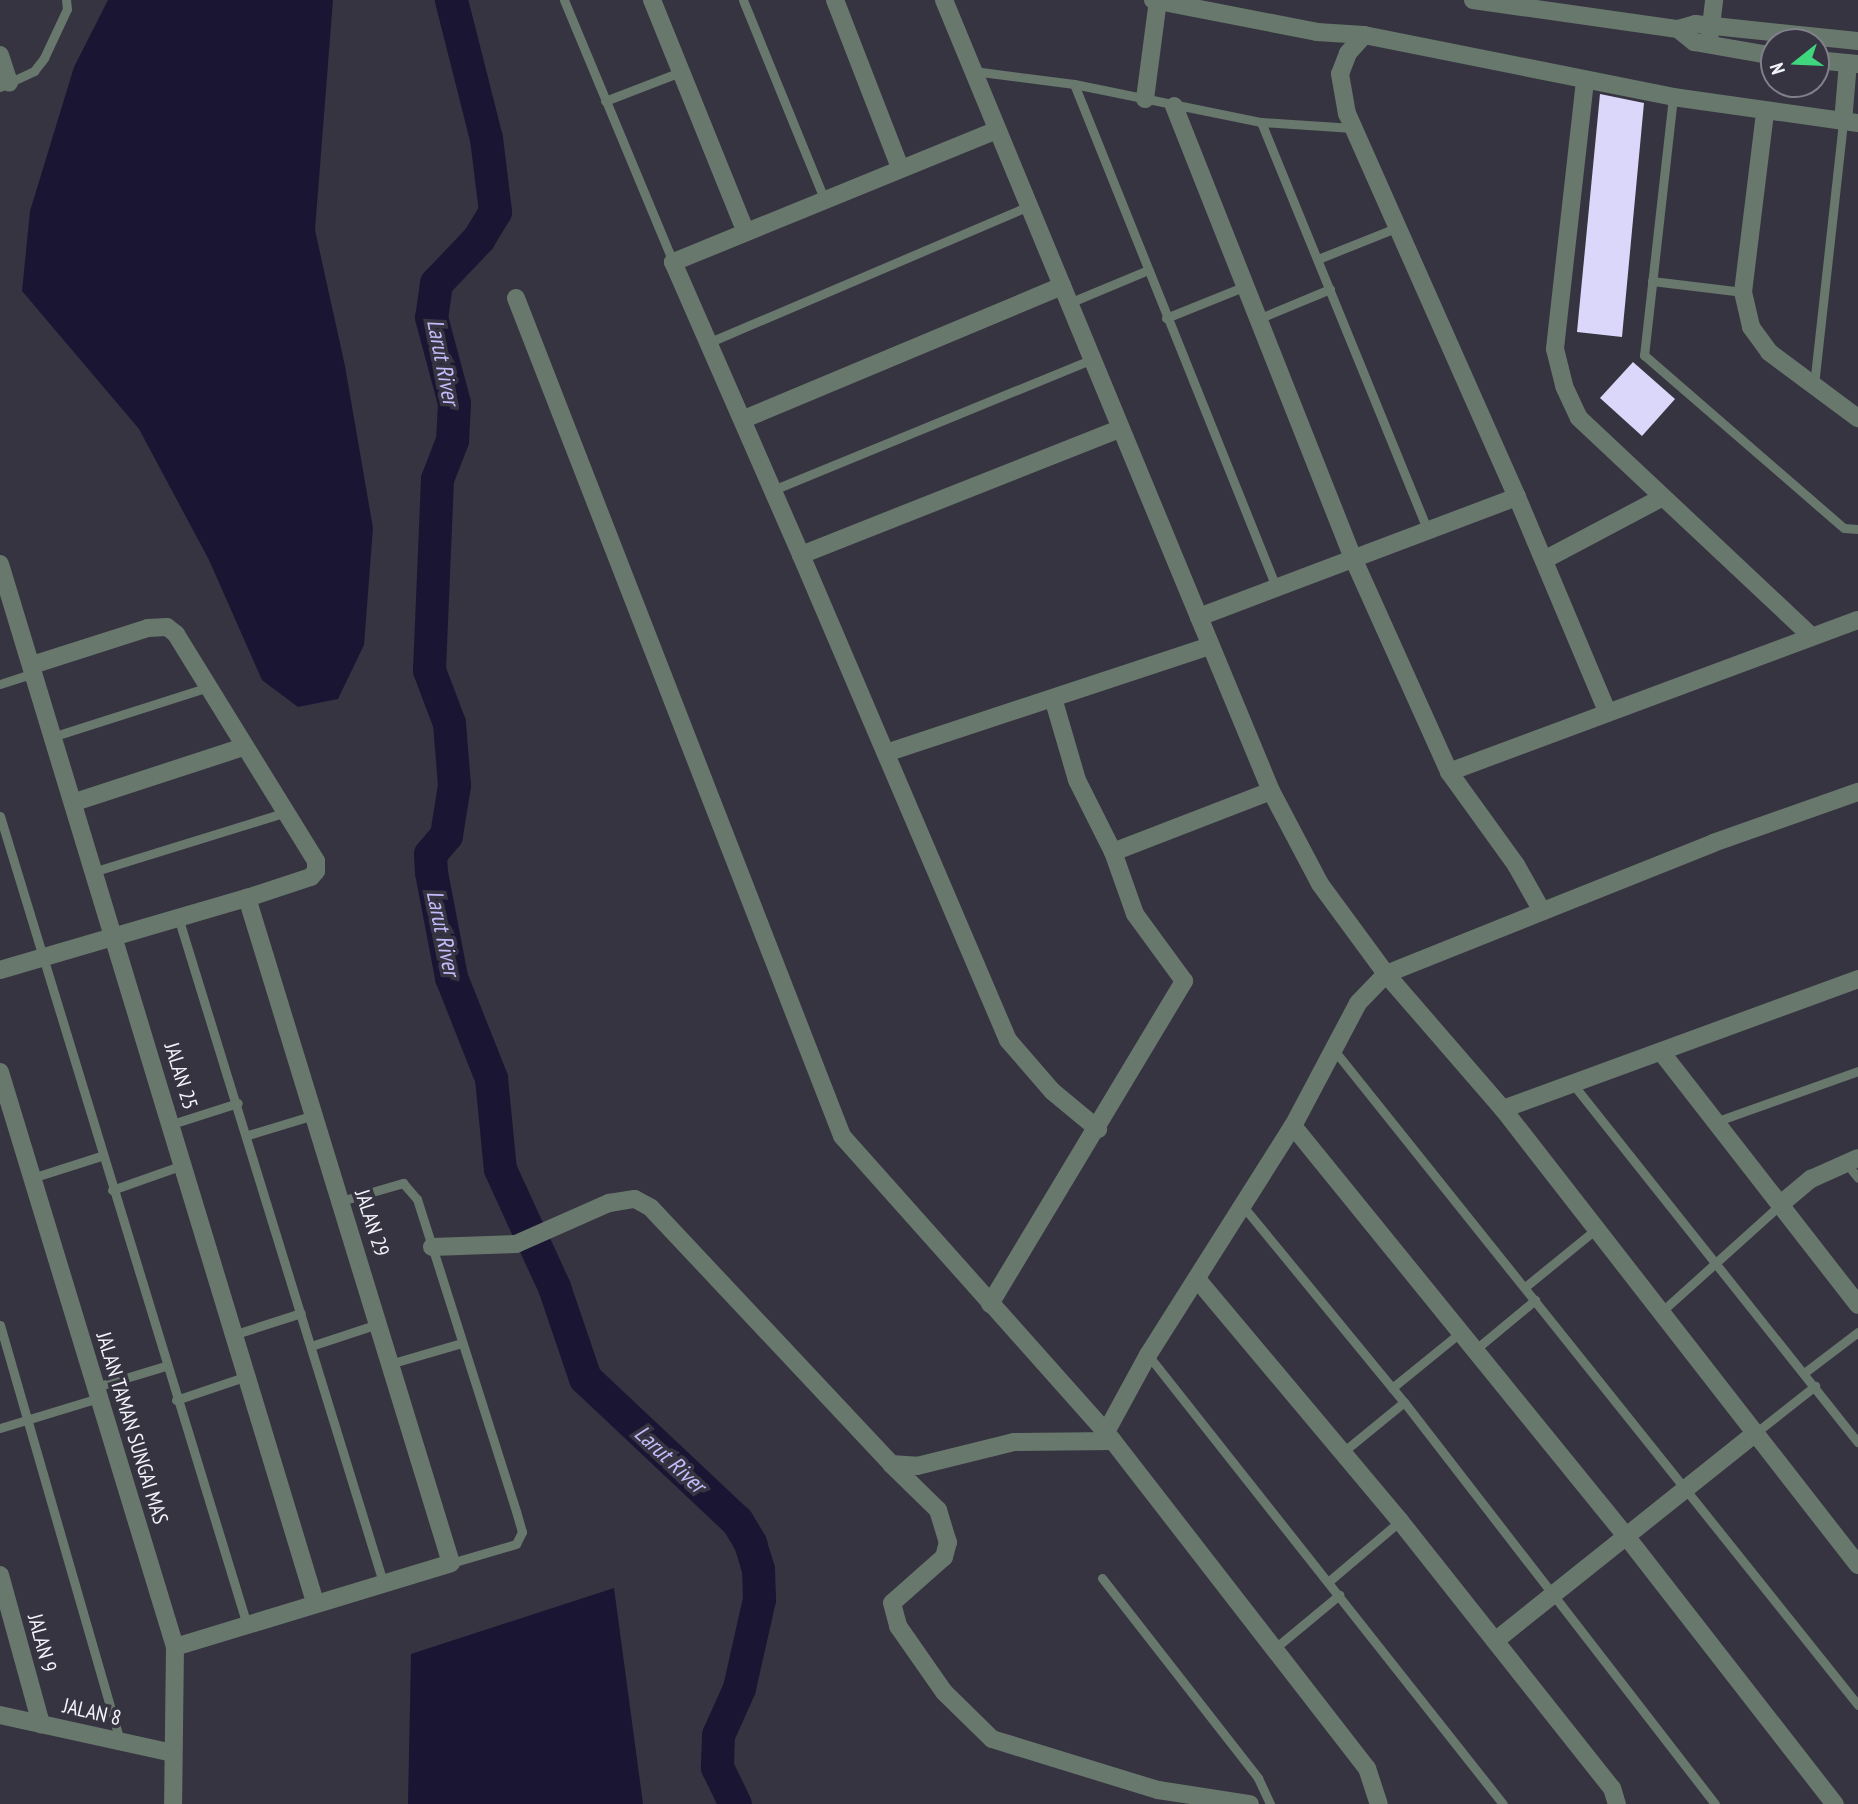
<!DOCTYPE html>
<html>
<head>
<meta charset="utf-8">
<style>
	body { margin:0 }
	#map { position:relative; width:1858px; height:1804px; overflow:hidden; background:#363441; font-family:"PT Sans Narrow",sans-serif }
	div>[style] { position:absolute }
	.water>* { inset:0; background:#1b1534 }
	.river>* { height:33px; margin:-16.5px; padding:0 16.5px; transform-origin:16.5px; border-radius:16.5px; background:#1b1534 }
	.building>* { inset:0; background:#dbd7fa }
	.service>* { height:9px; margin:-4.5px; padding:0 4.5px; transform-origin:4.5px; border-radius:4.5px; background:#68786c }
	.minor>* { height:18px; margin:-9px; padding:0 9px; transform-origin:9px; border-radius:9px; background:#68786c }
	span { translate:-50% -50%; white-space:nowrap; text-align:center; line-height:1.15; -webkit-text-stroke:7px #363441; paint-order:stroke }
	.street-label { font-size:21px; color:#f3f3fb }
	.water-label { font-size:23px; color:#c3bcfb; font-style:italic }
	.north { position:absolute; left:1760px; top:28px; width:70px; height:70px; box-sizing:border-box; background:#363441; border:2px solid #82808b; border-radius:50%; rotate:252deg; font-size:19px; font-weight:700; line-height:28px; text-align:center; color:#f3f3fb }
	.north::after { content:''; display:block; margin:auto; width:24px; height:32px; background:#3fd77d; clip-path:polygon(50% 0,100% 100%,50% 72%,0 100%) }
</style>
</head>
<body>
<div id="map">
	<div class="water">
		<i style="clip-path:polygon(108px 0,333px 0,315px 230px,345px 366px,373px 528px,364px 645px,338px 699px,298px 707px,262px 680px,209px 560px,139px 429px,22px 291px,30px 211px,74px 67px)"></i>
		<i style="clip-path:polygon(614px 1588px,643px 1804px,408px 1804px,411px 1654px)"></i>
	</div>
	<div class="river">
		<i style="left:451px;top:0;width:142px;rotate:75.8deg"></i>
		<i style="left:486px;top:138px;width:74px;rotate:83deg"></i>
		<i style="left:495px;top:211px;width:31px;rotate:121deg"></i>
		<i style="left:479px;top:238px;width:62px;rotate:133.7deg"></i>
		<i style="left:436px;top:283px;width:34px;rotate:98deg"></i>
		<i style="left:431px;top:317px;width:89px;rotate:75deg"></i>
		<i style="left:454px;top:403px;width:37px;rotate:93deg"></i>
		<i style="left:452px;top:440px;width:42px;rotate:111deg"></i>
		<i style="left:437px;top:479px;width:191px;rotate:92.4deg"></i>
		<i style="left:429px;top:670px;width:57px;rotate:69.3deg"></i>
		<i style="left:449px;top:723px;width:62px;rotate:85.4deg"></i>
		<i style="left:454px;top:785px;width:51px;rotate:99.1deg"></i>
		<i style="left:446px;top:835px;width:25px;rotate:130deg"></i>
		<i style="left:430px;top:854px;width:18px;rotate:87deg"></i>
		<i style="left:431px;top:872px;width:107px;rotate:79.2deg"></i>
		<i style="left:451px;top:977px;width:109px;rotate:68.4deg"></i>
		<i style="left:491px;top:1078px;width:91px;rotate:84.4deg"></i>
		<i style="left:500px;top:1169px;width:130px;rotate:65.4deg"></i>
		<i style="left:554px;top:1287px;width:96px;rotate:71.2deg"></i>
		<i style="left:585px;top:1378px;width:209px;rotate:43.3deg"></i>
		<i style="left:737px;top:1521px;width:26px;rotate:59deg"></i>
		<i style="left:750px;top:1543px;width:27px;rotate:73deg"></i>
		<i style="left:758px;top:1569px;width:30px;rotate:88deg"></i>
		<i style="left:759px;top:1599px;width:91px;rotate:102.7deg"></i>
		<i style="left:739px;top:1688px;width:51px;rotate:114.1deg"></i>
		<i style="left:718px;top:1735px;width:32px;rotate:92deg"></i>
		<i style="left:717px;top:1767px;width:41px;rotate:64.1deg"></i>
	</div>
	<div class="building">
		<i style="clip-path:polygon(1600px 94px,1644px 103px,1622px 337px,1577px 332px)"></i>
		<i style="clip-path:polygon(1633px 362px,1675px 399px,1642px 436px,1600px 398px)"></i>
	</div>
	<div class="service">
		<i style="left:564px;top:0;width:284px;rotate:67.4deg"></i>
		<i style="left:743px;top:0;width:214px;rotate:67.8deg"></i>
		<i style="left:973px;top:71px;width:102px;rotate:7.3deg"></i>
		<i style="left:1074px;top:84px;width:191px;rotate:11.5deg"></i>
		<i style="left:1261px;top:122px;width:92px;rotate:3.7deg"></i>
		<i style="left:1074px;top:84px;width:542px;rotate:68.12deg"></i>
		<i style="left:0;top:87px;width:38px;rotate:-25deg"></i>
		<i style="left:34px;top:71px;width:16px;rotate:-52deg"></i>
		<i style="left:44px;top:58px;width:54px;rotate:-64.9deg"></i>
		<i style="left:67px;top:9px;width:9px;rotate:-96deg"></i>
		<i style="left:1673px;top:97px;width:260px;rotate:96.4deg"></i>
		<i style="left:1644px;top:355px;width:264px;rotate:40.9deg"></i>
		<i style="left:1844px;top:528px;width:14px;rotate:4deg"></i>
		<i style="left:605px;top:101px;width:80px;rotate:-21.1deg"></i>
		<i style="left:1261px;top:122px;width:442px;rotate:67.8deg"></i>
		<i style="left:1318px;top:259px;width:86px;rotate:-21.8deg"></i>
		<i style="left:1652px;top:281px;width:92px;rotate:6.9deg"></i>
		<i style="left:1069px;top:303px;width:86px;rotate:-22.7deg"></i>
		<i style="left:1166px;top:318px;width:83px;rotate:-21.9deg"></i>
		<i style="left:1258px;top:319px;width:78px;rotate:-22.6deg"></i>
		<i style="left:710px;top:342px;width:347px;rotate:-23.1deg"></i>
		<i style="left:1814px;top:385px;width:265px;rotate:-83.7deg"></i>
		<i style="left:773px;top:490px;width:345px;rotate:-22.3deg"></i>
		<i style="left:0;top:684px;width:36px;rotate:-18deg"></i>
		<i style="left:55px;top:736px;width:162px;rotate:-17.7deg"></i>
		<i style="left:0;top:816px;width:846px;rotate:73.02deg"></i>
		<i style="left:96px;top:871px;width:196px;rotate:-17.2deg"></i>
		<i style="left:178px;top:917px;width:696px;rotate:72.87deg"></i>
		<i style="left:1334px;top:1050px;width:839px;rotate:51.34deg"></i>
		<i style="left:1572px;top:1083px;width:459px;rotate:51.5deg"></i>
		<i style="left:1715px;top:1122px;width:152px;rotate:-19.6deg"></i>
		<i style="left:172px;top:1124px;width:69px;rotate:-17.7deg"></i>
		<i style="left:248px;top:1135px;width:69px;rotate:-16.9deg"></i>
		<i style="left:1846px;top:1163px;width:19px;rotate:51deg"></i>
		<i style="left:32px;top:1178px;width:72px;rotate:-17.7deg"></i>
		<i style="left:112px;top:1190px;width:75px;rotate:-19.4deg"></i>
		<i style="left:341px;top:1201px;width:65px;rotate:-16.2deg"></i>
		<i style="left:403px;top:1183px;width:21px;rotate:49deg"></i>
		<i style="left:417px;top:1199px;width:327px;rotate:72.4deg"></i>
		<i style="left:516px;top:1511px;width:22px;rotate:74deg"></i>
		<i style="left:522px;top:1532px;width:13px;rotate:117deg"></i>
		<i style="left:516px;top:1544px;width:68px;rotate:163.7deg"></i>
		<i style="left:1242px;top:1205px;width:255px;rotate:50.6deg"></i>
		<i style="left:1404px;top:1402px;width:508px;rotate:52.27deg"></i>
		<i style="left:1525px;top:1287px;width:90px;rotate:-39.2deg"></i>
		<i style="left:1660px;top:1313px;width:163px;rotate:-42deg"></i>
		<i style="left:0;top:1325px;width:434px;rotate:73.9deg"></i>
		<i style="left:236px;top:1334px;width:68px;rotate:-17.9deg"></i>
		<i style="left:311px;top:1346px;width:71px;rotate:-18.2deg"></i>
		<i style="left:1476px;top:1349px;width:77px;rotate:-39.7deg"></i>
		<i style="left:1148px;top:1355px;width:572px;rotate:51.67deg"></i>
		<i style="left:393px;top:1363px;width:72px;rotate:-16.2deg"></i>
		<i style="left:1804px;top:1373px;width:68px;rotate:-37.2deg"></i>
		<i style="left:96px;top:1387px;width:72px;rotate:-16.9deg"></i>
		<i style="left:1392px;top:1388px;width:89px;rotate:-39.1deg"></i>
		<i style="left:176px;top:1400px;width:75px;rotate:-18.7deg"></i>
		<i style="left:0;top:1428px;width:103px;rotate:-16.9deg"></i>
		<i style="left:1754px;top:1434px;width:78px;rotate:-38.2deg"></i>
		<i style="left:1343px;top:1452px;width:79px;rotate:-39.3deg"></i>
		<i style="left:1102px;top:1578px;width:254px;rotate:52deg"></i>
		<i style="left:1258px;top:1778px;width:29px;rotate:65deg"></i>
		<i style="left:1328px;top:1582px;width:94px;rotate:-40.3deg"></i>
		<i style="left:1274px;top:1649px;width:85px;rotate:-39.7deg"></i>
	</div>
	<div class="minor">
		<i style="left:652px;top:0;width:248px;rotate:68deg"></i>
		<i style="left:835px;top:0;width:180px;rotate:68.8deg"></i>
		<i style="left:944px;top:0;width:668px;rotate:67.55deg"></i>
		<i style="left:1199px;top:617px;width:340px;rotate:-20.7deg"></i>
		<i style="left:1517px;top:497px;width:419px;rotate:-113.9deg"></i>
		<i style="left:1347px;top:114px;width:41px;rotate:-99.9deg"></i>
		<i style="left:1340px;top:74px;width:22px;rotate:-69deg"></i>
		<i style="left:1348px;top:53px;width:24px;rotate:-48deg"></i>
		<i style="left:1153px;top:0;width:167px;rotate:11deg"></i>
		<i style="left:1317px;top:32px;width:47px;rotate:3.7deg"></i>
		<i style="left:1364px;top:35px;width:315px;rotate:11.3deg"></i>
		<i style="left:1673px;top:97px;width:187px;rotate:8deg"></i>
		<i style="left:1473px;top:0;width:207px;rotate:8.1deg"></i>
		<i style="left:1678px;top:29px;width:18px;rotate:-16deg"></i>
		<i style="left:1695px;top:24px;width:164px;rotate:6deg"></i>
		<i style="left:1678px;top:29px;width:21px;rotate:39deg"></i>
		<i style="left:1694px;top:42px;width:81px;rotate:9.9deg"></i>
		<i style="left:1710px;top:34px;width:34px;rotate:-83deg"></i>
		<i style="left:0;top:55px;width:29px;rotate:72deg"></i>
		<i style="left:1816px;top:60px;width:42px;rotate:5.4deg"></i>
		<i style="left:1585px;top:81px;width:270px;rotate:96.4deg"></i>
		<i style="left:1555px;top:349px;width:38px;rotate:76deg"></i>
		<i style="left:1564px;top:386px;width:35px;rotate:65deg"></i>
		<i style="left:1579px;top:418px;width:318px;rotate:43.2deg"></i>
		<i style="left:1145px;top:99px;width:100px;rotate:-82.5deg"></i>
		<i style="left:1174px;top:106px;width:486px;rotate:68.4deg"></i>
		<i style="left:1353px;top:558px;width:235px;rotate:65.8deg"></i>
		<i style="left:1449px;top:772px;width:115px;rotate:54.2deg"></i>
		<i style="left:1516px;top:865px;width:53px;rotate:60.5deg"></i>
		<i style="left:1765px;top:113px;width:180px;rotate:97deg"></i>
		<i style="left:1743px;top:292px;width:36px;rotate:77deg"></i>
		<i style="left:1751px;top:327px;width:31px;rotate:54deg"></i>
		<i style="left:1769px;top:352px;width:111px;rotate:36.6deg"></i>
		<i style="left:1843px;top:122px;width:59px;rotate:-85.2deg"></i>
		<i style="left:997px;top:130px;width:350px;rotate:157.8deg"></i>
		<i style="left:673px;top:262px;width:320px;rotate:66.4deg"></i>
		<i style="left:801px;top:555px;width:344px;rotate:-21.6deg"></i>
		<i style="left:516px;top:298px;width:899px;rotate:68.74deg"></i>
		<i style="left:842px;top:1136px;width:397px;rotate:48.3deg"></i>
		<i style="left:1106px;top:1432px;width:425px;rotate:52.2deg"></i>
		<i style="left:1367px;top:1768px;width:38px;rotate:72deg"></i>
		<i style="left:744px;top:419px;width:345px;rotate:-22.7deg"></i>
		<i style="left:1517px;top:497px;width:234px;rotate:67.2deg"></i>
		<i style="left:801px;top:555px;width:527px;rotate:66.89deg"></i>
		<i style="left:1008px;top:1040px;width:67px;rotate:49.2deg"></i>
		<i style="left:1052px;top:1091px;width:60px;rotate:39.6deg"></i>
		<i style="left:1544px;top:560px;width:132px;rotate:-27.9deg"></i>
		<i style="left:0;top:564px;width:1085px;rotate:73.12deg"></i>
		<i style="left:1199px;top:617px;width:188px;rotate:67.5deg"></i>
		<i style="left:1271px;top:791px;width:105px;rotate:62.2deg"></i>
		<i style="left:1320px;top:884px;width:112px;rotate:53.7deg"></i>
		<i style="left:1386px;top:974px;width:179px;rotate:49.1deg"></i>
		<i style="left:1503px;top:1109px;width:578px;rotate:52.1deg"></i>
		<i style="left:886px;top:753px;width:341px;rotate:-18.3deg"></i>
		<i style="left:1449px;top:772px;width:436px;rotate:-20.4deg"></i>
		<i style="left:75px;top:802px;width:177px;rotate:-18.1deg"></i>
		<i style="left:1113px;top:852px;width:169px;rotate:-21.1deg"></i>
		<i style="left:0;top:970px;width:257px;rotate:-16.3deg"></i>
		<i style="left:247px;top:898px;width:67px;rotate:-18.2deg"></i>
		<i style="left:311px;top:877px;width:8px;rotate:-50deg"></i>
		<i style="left:316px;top:871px;width:10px;rotate:-90deg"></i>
		<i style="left:316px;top:861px;width:267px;rotate:-121.7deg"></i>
		<i style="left:176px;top:634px;width:11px;rotate:-142deg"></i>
		<i style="left:167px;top:627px;width:19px;rotate:177deg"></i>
		<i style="left:148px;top:628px;width:122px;rotate:162.3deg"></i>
		<i style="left:1662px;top:1053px;width:319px;rotate:52.1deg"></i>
		<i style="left:0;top:1072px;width:601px;rotate:73.07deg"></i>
		<i style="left:175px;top:1647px;width:157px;rotate:90.7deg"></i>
		<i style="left:1503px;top:1109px;width:378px;rotate:-20.1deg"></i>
		<i style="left:1293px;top:1126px;width:528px;rotate:50.92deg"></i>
		<i style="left:1626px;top:1536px;width:340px;rotate:52.1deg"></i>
		<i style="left:1782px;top:1203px;width:38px;rotate:-40deg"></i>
		<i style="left:1811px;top:1179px;width:51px;rotate:-24.1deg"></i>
		<i style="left:432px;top:1247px;width:84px;rotate:-2deg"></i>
		<i style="left:516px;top:1244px;width:102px;rotate:-23.8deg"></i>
		<i style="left:609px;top:1203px;width:26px;rotate:-9deg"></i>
		<i style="left:635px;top:1199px;width:18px;rotate:29deg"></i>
		<i style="left:651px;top:1208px;width:351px;rotate:46.8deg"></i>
		<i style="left:891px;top:1464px;width:26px;rotate:4deg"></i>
		<i style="left:917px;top:1466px;width:100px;rotate:-13.9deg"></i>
		<i style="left:1014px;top:1442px;width:99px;rotate:-0.6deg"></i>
		<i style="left:1197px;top:1279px;width:316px;rotate:50deg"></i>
		<i style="left:1400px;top:1521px;width:341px;rotate:51.6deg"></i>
		<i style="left:1612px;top:1788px;width:17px;rotate:73deg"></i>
		<i style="left:990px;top:1304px;width:377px;rotate:-59deg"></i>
		<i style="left:1184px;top:981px;width:83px;rotate:-126.2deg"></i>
		<i style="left:1135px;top:914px;width:66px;rotate:-109.5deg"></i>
		<i style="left:1113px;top:852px;width:80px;rotate:-116.6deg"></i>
		<i style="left:1077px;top:780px;width:85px;rotate:-106.3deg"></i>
		<i style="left:1106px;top:1432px;width:88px;rotate:-61.4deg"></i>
		<i style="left:1148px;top:1355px;width:271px;rotate:-57.7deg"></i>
		<i style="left:1293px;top:1126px;width:139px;rotate:-62.1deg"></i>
		<i style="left:1358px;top:1003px;width:40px;rotate:-46deg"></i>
		<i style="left:1386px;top:974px;width:352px;rotate:-21.8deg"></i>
		<i style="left:1713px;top:843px;width:154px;rotate:-19.4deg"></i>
		<i style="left:891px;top:1464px;width:66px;rotate:44.4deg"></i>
		<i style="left:938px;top:1510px;width:34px;rotate:73deg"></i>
		<i style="left:948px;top:1542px;width:16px;rotate:105deg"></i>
		<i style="left:944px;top:1557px;width:69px;rotate:138.5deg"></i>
		<i style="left:892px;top:1603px;width:24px;rotate:75deg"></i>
		<i style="left:898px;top:1626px;width:80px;rotate:55.1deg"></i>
		<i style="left:944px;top:1692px;width:67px;rotate:44.4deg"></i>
		<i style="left:992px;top:1739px;width:174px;rotate:17.1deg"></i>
		<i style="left:1158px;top:1790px;width:93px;rotate:8.7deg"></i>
		<i style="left:0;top:1575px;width:155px;rotate:74.6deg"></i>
		<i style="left:1495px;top:1641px;width:332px;rotate:-38.6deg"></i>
		<i style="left:175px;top:1647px;width:288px;rotate:-16.9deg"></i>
		<i style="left:451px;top:1563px;width:696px;rotate:-107.05deg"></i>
		<i style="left:0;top:1715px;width:177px;rotate:12.4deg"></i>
	</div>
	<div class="street-label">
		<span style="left:181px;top:1076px;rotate:73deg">JALAN 25</span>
		<span style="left:372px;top:1223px;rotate:72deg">JALAN 29</span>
		<span style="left:132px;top:1428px;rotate:73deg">JALAN TAMAN SUNGAI MAS</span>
		<span style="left:42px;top:1643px;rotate:75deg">JALAN 9</span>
		<span style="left:92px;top:1712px;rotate:13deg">JALAN 8</span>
	</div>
	<div class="water-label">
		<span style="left:443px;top:362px;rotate:79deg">Larut River</span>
		<span style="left:443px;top:933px;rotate:78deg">Larut River</span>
		<span style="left:670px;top:1459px;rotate:43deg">Larut River</span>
	</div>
	<div class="north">N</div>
</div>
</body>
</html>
